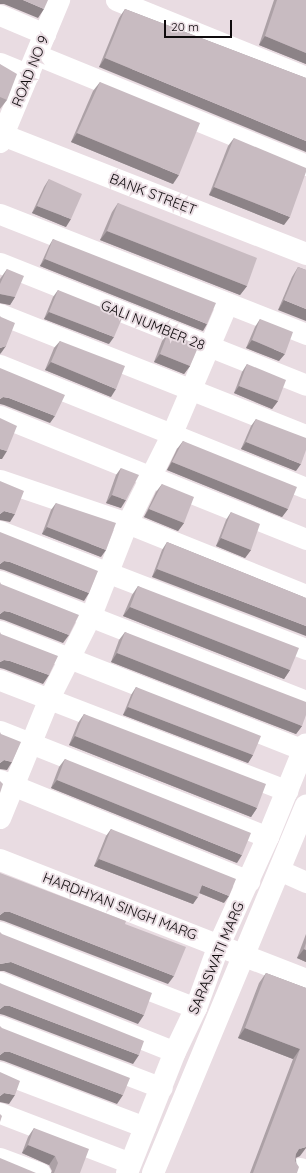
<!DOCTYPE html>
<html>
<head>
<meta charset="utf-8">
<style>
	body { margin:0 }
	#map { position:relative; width:306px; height:1173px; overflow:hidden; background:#e9dce2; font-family:Quicksand,sans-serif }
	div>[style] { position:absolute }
	.minor>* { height:21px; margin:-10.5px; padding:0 10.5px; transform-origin:10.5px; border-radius:10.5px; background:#fff }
	.tertiary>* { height:22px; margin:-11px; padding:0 11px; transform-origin:11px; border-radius:11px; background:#fff }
	.wall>* { inset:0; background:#aca1a6 }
	.shaded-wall>* { inset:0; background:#8c8387 }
	.building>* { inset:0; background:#c8bbc1 }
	span { translate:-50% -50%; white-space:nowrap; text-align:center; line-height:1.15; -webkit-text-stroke:4px #e9dce2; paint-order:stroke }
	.street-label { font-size:14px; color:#0f0b0d }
	.scale { position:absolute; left:164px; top:20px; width:68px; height:18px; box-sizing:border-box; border:2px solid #0f0b0d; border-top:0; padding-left:5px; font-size:12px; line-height:14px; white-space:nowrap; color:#0f0b0d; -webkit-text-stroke:3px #e9dce2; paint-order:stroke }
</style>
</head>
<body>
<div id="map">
	<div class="minor">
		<i style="left:116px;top:0;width:205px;rotate:22.1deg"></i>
		<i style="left:0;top:15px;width:49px;rotate:22.9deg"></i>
		<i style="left:37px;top:55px;width:291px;rotate:22.2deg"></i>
		<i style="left:0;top:63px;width:31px;rotate:22deg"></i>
		<i style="left:0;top:214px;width:329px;rotate:21.4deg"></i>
		<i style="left:0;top:263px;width:329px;rotate:21.7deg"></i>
		<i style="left:0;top:314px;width:329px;rotate:21.6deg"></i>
		<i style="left:0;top:365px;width:330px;rotate:21.9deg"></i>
		<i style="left:0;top:416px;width:330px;rotate:21.9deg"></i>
		<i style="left:0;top:480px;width:134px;rotate:18.7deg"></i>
		<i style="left:127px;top:523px;width:193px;rotate:21.9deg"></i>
		<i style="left:0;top:531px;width:328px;rotate:21.1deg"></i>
		<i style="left:0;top:581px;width:329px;rotate:21.4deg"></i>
		<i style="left:0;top:631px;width:326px;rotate:21.4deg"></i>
		<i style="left:0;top:680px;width:308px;rotate:21.1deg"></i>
		<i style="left:0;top:731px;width:288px;rotate:21.6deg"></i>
		<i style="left:0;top:780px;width:269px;rotate:22.1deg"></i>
		<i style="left:0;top:818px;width:130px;rotate:-67.8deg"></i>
		<i style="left:49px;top:698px;width:93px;rotate:-63.2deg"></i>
		<i style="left:91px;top:615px;width:99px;rotate:-68.6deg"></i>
		<i style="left:127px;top:523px;width:101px;rotate:-63.4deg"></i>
		<i style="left:172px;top:433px;width:140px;rotate:-66.9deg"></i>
		<i style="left:279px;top:870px;width:30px;rotate:24deg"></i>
		<i style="left:0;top:932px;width:210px;rotate:21.2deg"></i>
		<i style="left:0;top:982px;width:188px;rotate:21.8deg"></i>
		<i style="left:0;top:1026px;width:173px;rotate:20.9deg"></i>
		<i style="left:0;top:1072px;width:155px;rotate:20.8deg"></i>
		<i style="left:0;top:1113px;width:139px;rotate:21deg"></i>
		<i style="left:0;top:1158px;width:43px;rotate:20.6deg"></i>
		<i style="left:300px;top:1168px;width:6px;rotate:18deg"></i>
	</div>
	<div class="tertiary">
		<i style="left:0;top:134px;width:329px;rotate:21.4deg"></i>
		<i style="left:0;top:142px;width:154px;rotate:-67.4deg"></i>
		<i style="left:0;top:860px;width:329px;rotate:21.4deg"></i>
		<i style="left:127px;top:1173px;width:130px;rotate:-68.4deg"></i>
		<i style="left:175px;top:1052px;width:49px;rotate:-64.5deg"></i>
		<i style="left:196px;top:1008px;width:67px;rotate:-69.9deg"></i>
		<i style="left:219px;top:945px;width:119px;rotate:-65.6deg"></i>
		<i style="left:268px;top:837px;width:100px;rotate:-67.8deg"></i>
		<i style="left:153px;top:1173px;width:398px;rotate:-67.4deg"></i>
	</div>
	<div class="wall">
		<i style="clip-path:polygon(274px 0,306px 0,306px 64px,259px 45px)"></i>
		<i style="clip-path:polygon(125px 9px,306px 78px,99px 67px,119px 18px)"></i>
		<i style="clip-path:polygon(0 64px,7px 100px,0 109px)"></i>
		<i style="clip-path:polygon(100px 82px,173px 184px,71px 142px,93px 91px)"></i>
		<i style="clip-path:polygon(234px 138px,284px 225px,209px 195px,228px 146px)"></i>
		<i style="clip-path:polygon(49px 179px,66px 227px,32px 213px,44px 187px)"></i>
		<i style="clip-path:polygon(118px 203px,247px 286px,240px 295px,100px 240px,112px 212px)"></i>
		<i style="clip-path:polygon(53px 239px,203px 331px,40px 266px,49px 246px)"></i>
		<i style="clip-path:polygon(298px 267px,306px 270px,278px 310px,292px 277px)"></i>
		<i style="clip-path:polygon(7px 269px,15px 297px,10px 305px,0 303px,0 279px)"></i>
		<i style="clip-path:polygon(58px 290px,109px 344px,44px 319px,53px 297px)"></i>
		<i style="clip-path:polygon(260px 319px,279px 361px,246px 348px,255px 327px)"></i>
		<i style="clip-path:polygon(168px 333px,190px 366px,184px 374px,154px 362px,162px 341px)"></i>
		<i style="clip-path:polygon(60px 341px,111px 397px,45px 370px,54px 348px)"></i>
		<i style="clip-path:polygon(247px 364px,278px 401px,272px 409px,234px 393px,242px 372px)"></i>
		<i style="clip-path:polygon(256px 419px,296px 471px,241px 449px,251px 426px)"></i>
		<i style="clip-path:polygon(183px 441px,288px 509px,282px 517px,167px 470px,177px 449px)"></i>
		<i style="clip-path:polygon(121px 468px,121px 508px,106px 503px,116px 475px)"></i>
		<i style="clip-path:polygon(162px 484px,184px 523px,178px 531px,144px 517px,156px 492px)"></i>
		<i style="clip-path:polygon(56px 503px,101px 557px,42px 534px,51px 510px)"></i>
		<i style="clip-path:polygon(231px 512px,251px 550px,245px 558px,216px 546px,226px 520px)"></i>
		<i style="clip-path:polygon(167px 542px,306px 598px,152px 577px,162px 550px)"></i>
		<i style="clip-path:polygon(138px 586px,290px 670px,284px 679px,123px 616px,132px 595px)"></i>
		<i style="clip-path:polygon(125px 632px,302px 726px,296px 734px,111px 662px,119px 640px)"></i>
		<i style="clip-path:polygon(136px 687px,253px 755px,248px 763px,123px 715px,131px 695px)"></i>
		<i style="clip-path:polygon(84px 714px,257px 808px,251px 817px,69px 745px,78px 723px)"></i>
		<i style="clip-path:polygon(65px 759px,237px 863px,51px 788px,59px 767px)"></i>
		<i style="clip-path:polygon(111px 829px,224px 903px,199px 893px,193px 904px,94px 866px,106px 836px)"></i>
		<i style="clip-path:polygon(306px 934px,306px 962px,297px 958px)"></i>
		<i style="clip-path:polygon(266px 973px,306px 988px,300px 1156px,296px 1158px,297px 1173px,250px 1173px,293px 1059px,238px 1038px,259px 983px)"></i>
		<i style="clip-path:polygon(34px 1128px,80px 1173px,51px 1173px,52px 1171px,49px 1165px,22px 1153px,28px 1137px)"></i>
	</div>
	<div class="shaded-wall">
		<i style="clip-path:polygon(0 0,23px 0,44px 9px,38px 18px,4px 4px,0 4px)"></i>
		<i style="clip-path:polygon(265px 36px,306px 53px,306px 64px,259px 45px)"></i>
		<i style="clip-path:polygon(105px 58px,306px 141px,306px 152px,99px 67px)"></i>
		<i style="clip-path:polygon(77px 133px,179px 175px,173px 184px,71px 142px)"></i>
		<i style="clip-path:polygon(214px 187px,290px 217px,284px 225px,209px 195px)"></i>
		<i style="clip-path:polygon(37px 206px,71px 219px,66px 227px,32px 213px)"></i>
		<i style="clip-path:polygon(107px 231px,247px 286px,240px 295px,100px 240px)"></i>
		<i style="clip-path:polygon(45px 259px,207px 324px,203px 331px,40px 266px)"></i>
		<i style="clip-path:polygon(0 294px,15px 297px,10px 305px,0 303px)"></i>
		<i style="clip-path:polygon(284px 300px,306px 309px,306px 321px,278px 310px)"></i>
		<i style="clip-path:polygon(49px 312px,114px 337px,109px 344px,44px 319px)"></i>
		<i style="clip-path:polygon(252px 340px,285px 354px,279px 361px,246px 348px)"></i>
		<i style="clip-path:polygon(6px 346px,1px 353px,0 354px,0 348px)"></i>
		<i style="clip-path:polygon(160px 354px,190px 366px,184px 374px,154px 362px)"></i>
		<i style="clip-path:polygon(51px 362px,116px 389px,111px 397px,45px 370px)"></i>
		<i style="clip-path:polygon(239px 386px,278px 401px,272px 409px,234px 393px)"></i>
		<i style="clip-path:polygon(3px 397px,9px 398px,55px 416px,50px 423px,4px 405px,0 404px,0 399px)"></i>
		<i style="clip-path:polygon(246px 442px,301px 464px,296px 471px,241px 449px)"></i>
		<i style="clip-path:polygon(0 449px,7px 451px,2px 459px,0 459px)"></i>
		<i style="clip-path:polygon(172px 462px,288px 509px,282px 517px,167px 470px)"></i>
		<i style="clip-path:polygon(112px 495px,126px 500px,121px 508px,106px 503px)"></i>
		<i style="clip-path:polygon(149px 509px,184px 523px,178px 531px,144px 517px)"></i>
		<i style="clip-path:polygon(4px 511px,15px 514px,10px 522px,0 520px,0 514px)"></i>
		<i style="clip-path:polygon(47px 527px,106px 550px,101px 557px,42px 534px)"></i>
		<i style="clip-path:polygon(221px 538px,251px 550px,245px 558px,216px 546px)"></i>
		<i style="clip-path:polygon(4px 561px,10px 562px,89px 593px,84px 601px,4px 570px,0 569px,0 564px)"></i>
		<i style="clip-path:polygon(157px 569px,306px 626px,306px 636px,152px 577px)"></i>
		<i style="clip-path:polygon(130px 607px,290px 670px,284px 679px,123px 616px)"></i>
		<i style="clip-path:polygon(4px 611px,10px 612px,69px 635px,63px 643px,4px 620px,0 619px,0 614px)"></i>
		<i style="clip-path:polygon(117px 653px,302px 726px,296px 734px,111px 662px)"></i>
		<i style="clip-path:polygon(4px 660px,10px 661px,49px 675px,43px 684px,4px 669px,0 668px,0 662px)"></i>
		<i style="clip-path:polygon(128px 707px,253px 755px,248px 763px,123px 715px)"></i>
		<i style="clip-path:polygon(75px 736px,257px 808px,251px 817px,69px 745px)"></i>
		<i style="clip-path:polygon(4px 760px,12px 762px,7px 770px,0 769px,0 763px)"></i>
		<i style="clip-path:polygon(57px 780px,242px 855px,237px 863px,51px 788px)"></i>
		<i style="clip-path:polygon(99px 859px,198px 897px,193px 904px,94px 866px)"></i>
		<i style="clip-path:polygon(202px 885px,229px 896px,224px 903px,197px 892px)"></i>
		<i style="clip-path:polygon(4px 912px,10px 912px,174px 976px,168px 984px,4px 921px,0 920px,0 915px)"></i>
		<i style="clip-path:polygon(304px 949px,306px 950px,306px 962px,297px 958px)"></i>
		<i style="clip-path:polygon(11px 962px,144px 1015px,138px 1024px,4px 971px,0 971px,0 964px)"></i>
		<i style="clip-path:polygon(4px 1006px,10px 1006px,139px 1055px,133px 1064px,4px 1015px,0 1014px,0 1009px)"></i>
		<i style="clip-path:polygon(245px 1028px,300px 1049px,293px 1059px,238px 1038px)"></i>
		<i style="clip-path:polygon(4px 1052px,10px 1052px,123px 1095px,117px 1104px,4px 1061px,0 1060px,0 1055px)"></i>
		<i style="clip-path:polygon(4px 1093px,15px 1095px,9px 1104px,0 1102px,0 1096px)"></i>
		<i style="clip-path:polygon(28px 1145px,55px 1156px,49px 1165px,22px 1153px)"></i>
		<i style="clip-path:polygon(306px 1147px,306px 1148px,300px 1156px,292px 1159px,299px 1149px)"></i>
	</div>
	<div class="building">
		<i style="clip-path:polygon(23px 0,48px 0,44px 9px)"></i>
		<i style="clip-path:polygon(277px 0,306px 0,306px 53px,265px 36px)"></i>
		<i style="clip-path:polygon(125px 9px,306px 78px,306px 141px,105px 58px)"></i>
		<i style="clip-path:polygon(0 64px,17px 74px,7px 100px,0 97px)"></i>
		<i style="clip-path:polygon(100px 82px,200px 123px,179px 175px,77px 133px)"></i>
		<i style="clip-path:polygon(234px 138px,306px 168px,306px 172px,290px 217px,214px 187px)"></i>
		<i style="clip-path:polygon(49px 179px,82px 194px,71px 219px,37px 206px)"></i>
		<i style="clip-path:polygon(118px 203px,257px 258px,247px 286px,107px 231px)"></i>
		<i style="clip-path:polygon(53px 239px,216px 303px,207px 324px,45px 259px)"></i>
		<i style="clip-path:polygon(298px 267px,306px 270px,306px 309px,284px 300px)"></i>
		<i style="clip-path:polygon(7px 269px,24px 276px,15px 297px,0 294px,0 284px)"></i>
		<i style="clip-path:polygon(58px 290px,123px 316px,114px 337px,49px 312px)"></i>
		<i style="clip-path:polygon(0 316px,1px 317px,15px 323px,6px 346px,0 348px)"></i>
		<i style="clip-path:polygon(260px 319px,293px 332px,285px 354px,252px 340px)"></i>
		<i style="clip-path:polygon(168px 333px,199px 345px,190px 366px,160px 354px)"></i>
		<i style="clip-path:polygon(60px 341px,125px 366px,116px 389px,51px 362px)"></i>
		<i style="clip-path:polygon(247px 364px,286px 380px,278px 401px,239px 386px)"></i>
		<i style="clip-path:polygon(0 368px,65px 395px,55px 416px,9px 398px,3px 397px,0 399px)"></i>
		<i style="clip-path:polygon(0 418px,17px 426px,7px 451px,0 449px)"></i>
		<i style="clip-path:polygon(256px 419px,306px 438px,306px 450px,301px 464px,246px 442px)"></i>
		<i style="clip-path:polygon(183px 441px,297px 487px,288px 509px,172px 462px)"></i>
		<i style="clip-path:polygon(121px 468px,139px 475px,126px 500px,112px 495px)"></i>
		<i style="clip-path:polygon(0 481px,24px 491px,15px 514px,4px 511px,0 514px)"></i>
		<i style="clip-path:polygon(162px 484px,194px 497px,184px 523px,149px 509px)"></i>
		<i style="clip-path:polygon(56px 503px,116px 523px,106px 550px,47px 527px)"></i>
		<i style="clip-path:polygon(231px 512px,260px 524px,251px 550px,221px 538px)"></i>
		<i style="clip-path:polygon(0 532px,98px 571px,89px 593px,10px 562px,4px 561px,0 564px)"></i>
		<i style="clip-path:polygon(167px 542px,306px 598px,306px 626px,157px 569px)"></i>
		<i style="clip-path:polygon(0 582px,1px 584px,79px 615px,69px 635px,10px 612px,4px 611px,0 614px)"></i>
		<i style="clip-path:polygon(138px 586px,299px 648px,290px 670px,130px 607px)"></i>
		<i style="clip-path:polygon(0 632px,1px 634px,58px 656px,49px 675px,10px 661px,4px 660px,0 662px)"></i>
		<i style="clip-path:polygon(125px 632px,306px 702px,306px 715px,302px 726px,117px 653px)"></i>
		<i style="clip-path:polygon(136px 687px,261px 736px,253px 755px,128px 707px)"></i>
		<i style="clip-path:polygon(84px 714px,266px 784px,257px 808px,75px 736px)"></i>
		<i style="clip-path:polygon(0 732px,1px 734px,21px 742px,12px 762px,4px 760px,0 763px)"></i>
		<i style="clip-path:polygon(65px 759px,251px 833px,242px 855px,57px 780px)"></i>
		<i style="clip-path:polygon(0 781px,3px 784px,0 793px)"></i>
		<i style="clip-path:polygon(111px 829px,236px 879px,229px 896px,202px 885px,198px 897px,99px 859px)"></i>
		<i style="clip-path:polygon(0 873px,126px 921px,125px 924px,186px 947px,174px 976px,10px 912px,4px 912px,0 915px)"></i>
		<i style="clip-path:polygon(0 932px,2px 934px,152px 993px,144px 1015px,11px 962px,0 964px)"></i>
		<i style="clip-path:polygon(306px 943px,306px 950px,304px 949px)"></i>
		<i style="clip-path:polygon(266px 973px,306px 988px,306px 1147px,299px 1149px,296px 1154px,295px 1161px,299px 1167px,297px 1173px,253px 1173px,300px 1049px,245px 1028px)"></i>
		<i style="clip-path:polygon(0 983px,2px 984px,144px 1041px,139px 1055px,10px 1006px,4px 1006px,0 1009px)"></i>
		<i style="clip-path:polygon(0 1026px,2px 1028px,130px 1078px,123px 1095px,10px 1052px,4px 1052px,0 1055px)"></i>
		<i style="clip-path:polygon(0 1072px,20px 1081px,15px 1095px,4px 1093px,0 1096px)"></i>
		<i style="clip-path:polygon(0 1114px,2px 1116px,0 1122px)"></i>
		<i style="clip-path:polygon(34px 1128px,89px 1149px,80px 1173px,54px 1173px,58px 1163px,55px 1156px,28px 1145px)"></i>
		<i style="clip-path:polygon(0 1158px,36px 1173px,0 1173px)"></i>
	</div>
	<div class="street-label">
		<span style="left:30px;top:71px;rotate:-68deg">ROAD NO 9</span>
		<span style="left:153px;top:194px;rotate:21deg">BANK STREET</span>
		<span style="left:153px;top:325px;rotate:22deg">GALI NUMBER 28</span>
		<span style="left:120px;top:906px;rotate:21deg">HARDHYAN SINGH MARG</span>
		<span style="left:216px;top:958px;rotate:-67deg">SARASWATI MARG</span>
	</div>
	<div class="scale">20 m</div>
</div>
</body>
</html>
